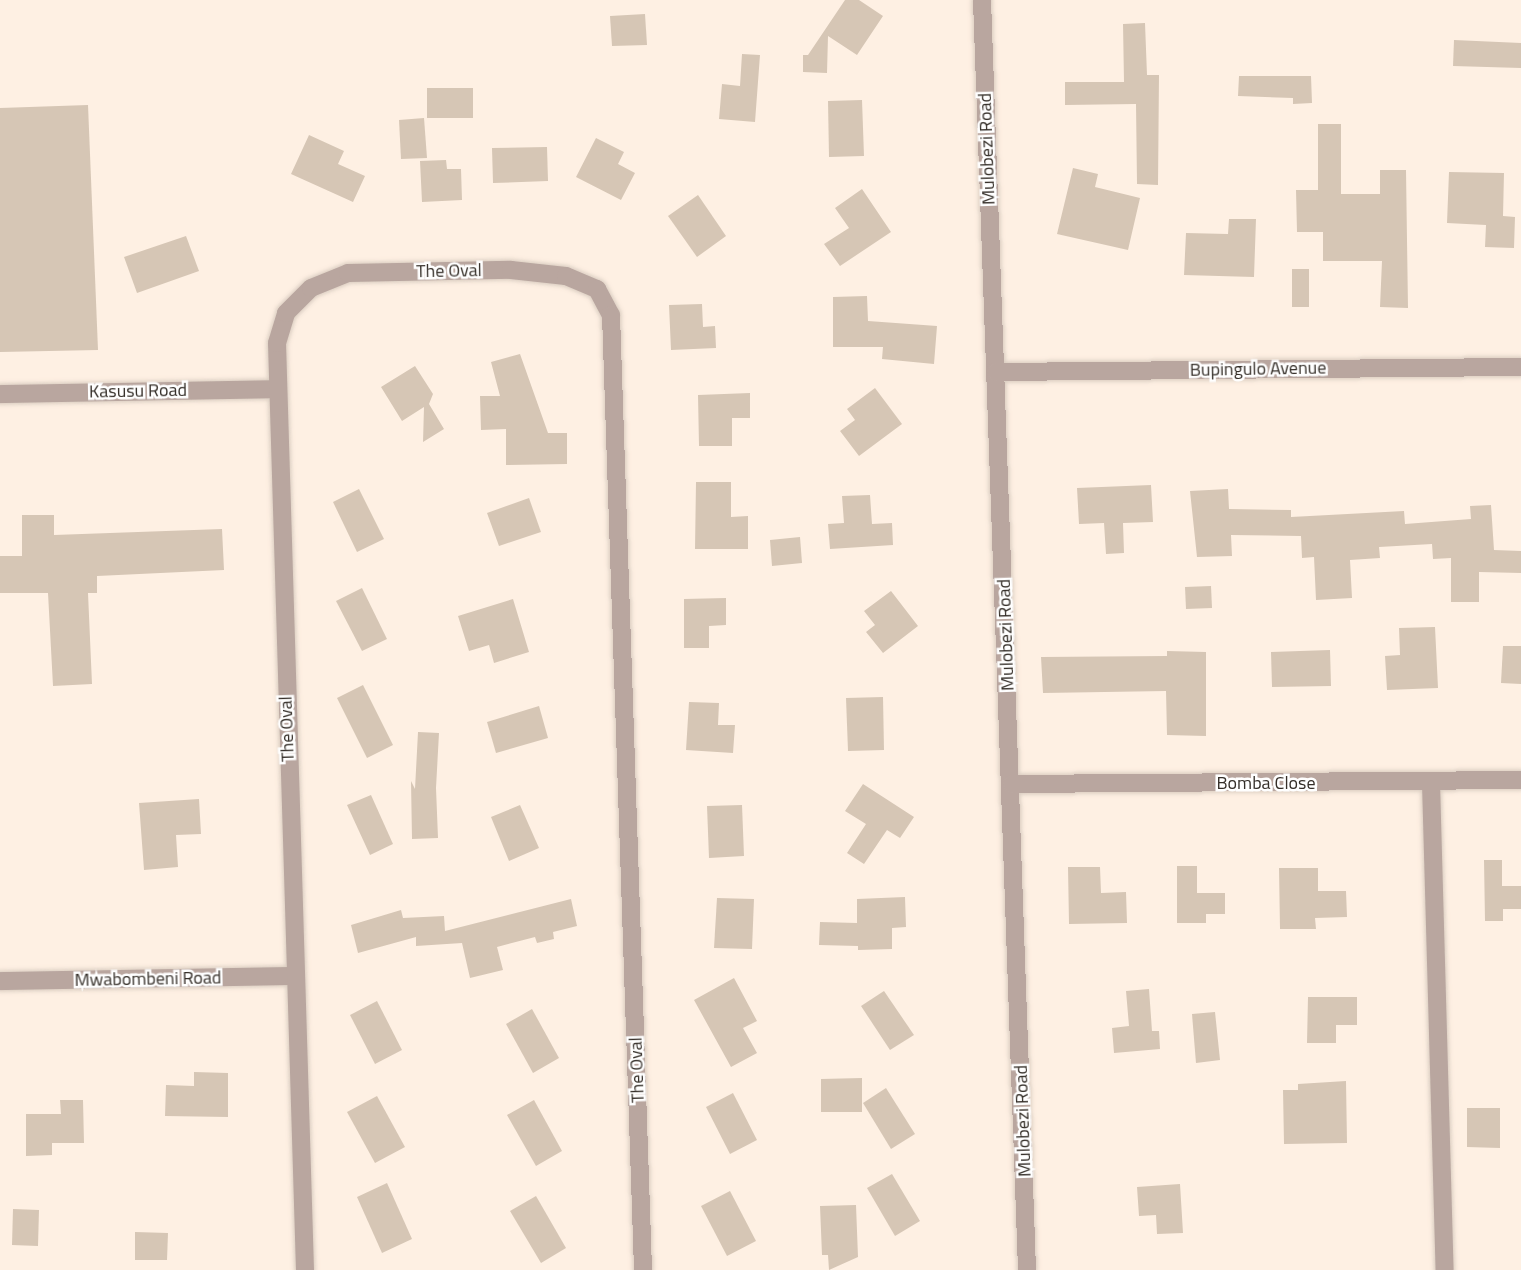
<!DOCTYPE html>
<html>
<head>
<meta charset="utf-8">
<style>
	body { margin:0 }
	#map { position:relative; width:1521px; height:1270px; overflow:hidden; background:#fef0e3; font-family:"Titillium Web",sans-serif }
	div>[style] { position:absolute }
	.building>* { inset:0; background:#d6c6b5 }
	.roads { filter:drop-shadow(0 0 2px #dacdc1) drop-shadow(0 0 2px #dacdc1) }
	.street>* { height:18px; margin:-9px; padding:0 9px; transform-origin:9px; border-radius:9px; background:#b9a69f }
	span { translate:-50% -50%; white-space:nowrap; text-align:center; line-height:1.15; -webkit-text-stroke:5px #fff; paint-order:stroke }
	.street-label { font-size:18px; color:#342e28 }
</style>
</head>
<body>
<div id="map">
	<div class="building">
		<i style="clip-path:polygon(845px 0,859px 0,883px 16px,857px 55px,828px 36px,827px 73px,803px 72px,803px 55px,808px 55px)"></i>
		<i style="clip-path:polygon(645px 14px,647px 45px,612px 46px,610px 16px)"></i>
		<i style="clip-path:polygon(1145px 23px,1147px 75px,1159px 75px,1158px 185px,1137px 184px,1136px 104px,1065px 105px,1065px 82px,1124px 82px,1123px 24px)"></i>
		<i style="clip-path:polygon(1454px 40px,1521px 43px,1521px 68px,1453px 66px)"></i>
		<i style="clip-path:polygon(742px 54px,760px 55px,755px 122px,719px 119px,722px 84px,740px 86px)"></i>
		<i style="clip-path:polygon(1239px 76px,1311px 76px,1312px 103px,1293px 104px,1293px 98px,1238px 96px)"></i>
		<i style="clip-path:polygon(427px 88px,473px 88px,473px 118px,427px 118px)"></i>
		<i style="clip-path:polygon(862px 100px,864px 156px,829px 157px,828px 101px)"></i>
		<i style="clip-path:polygon(88px 105px,98px 350px,0 352px,0 108px)"></i>
		<i style="clip-path:polygon(424px 118px,427px 158px,401px 159px,399px 120px)"></i>
		<i style="clip-path:polygon(1318px 124px,1341px 124px,1341px 194px,1380px 194px,1380px 170px,1406px 170px,1408px 308px,1380px 307px,1382px 261px,1323px 261px,1323px 232px,1297px 232px,1296px 190px,1318px 190px)"></i>
		<i style="clip-path:polygon(309px 135px,344px 151px,338px 164px,365px 176px,353px 202px,291px 174px)"></i>
		<i style="clip-path:polygon(596px 138px,624px 152px,618px 164px,635px 173px,621px 200px,576px 177px)"></i>
		<i style="clip-path:polygon(547px 147px,548px 181px,493px 183px,492px 148px)"></i>
		<i style="clip-path:polygon(446px 160px,447px 169px,461px 169px,462px 200px,422px 202px,420px 161px)"></i>
		<i style="clip-path:polygon(1073px 168px,1098px 174px,1095px 187px,1140px 198px,1128px 250px,1057px 234px)"></i>
		<i style="clip-path:polygon(1449px 172px,1504px 173px,1503px 216px,1515px 217px,1514px 248px,1485px 247px,1486px 225px,1447px 223px)"></i>
		<i style="clip-path:polygon(862px 189px,891px 232px,840px 266px,824px 244px,849px 228px,835px 208px)"></i>
		<i style="clip-path:polygon(698px 195px,726px 236px,697px 257px,668px 216px)"></i>
		<i style="clip-path:polygon(1229px 219px,1256px 219px,1254px 277px,1184px 275px,1186px 233px,1228px 234px)"></i>
		<i style="clip-path:polygon(186px 236px,199px 271px,137px 293px,124px 257px)"></i>
		<i style="clip-path:polygon(1292px 269px,1309px 269px,1309px 307px,1292px 307px)"></i>
		<i style="clip-path:polygon(867px 296px,868px 321px,937px 326px,934px 364px,882px 359px,883px 347px,833px 347px,833px 297px)"></i>
		<i style="clip-path:polygon(702px 304px,703px 327px,715px 326px,716px 348px,671px 350px,669px 305px)"></i>
		<i style="clip-path:polygon(520px 354px,548px 433px,567px 433px,567px 464px,506px 465px,506px 429px,481px 430px,480px 396px,500px 396px,491px 362px)"></i>
		<i style="clip-path:polygon(415px 366px,433px 394px,429px 404px,444px 429px,423px 442px,424px 407px,402px 421px,381px 387px)"></i>
		<i style="clip-path:polygon(875px 388px,902px 424px,859px 456px,840px 431px,855px 420px,847px 409px)"></i>
		<i style="clip-path:polygon(750px 393px,750px 418px,732px 418px,732px 446px,699px 446px,698px 395px)"></i>
		<i style="clip-path:polygon(696px 482px,731px 482px,731px 517px,748px 516px,748px 549px,695px 549px)"></i>
		<i style="clip-path:polygon(1151px 485px,1153px 522px,1123px 523px,1124px 553px,1106px 554px,1104px 523px,1079px 524px,1077px 488px)"></i>
		<i style="clip-path:polygon(359px 489px,384px 539px,357px 552px,333px 502px)"></i>
		<i style="clip-path:polygon(1228px 489px,1229px 509px,1291px 510px,1291px 517px,1404px 511px,1405px 524px,1471px 519px,1470px 506px,1491px 505px,1494px 550px,1521px 551px,1521px 573px,1479px 572px,1479px 602px,1451px 602px,1451px 558px,1433px 559px,1432px 544px,1379px 547px,1380px 558px,1350px 560px,1352px 598px,1316px 600px,1314px 557px,1302px 558px,1301px 536px,1231px 535px,1232px 556px,1197px 557px,1190px 491px)"></i>
		<i style="clip-path:polygon(870px 495px,872px 524px,892px 523px,893px 545px,830px 549px,828px 524px,844px 523px,842px 496px)"></i>
		<i style="clip-path:polygon(529px 498px,541px 532px,499px 546px,487px 513px)"></i>
		<i style="clip-path:polygon(22px 515px,54px 515px,54px 535px,222px 529px,224px 570px,97px 576px,97px 593px,88px 593px,92px 684px,53px 686px,48px 593px,0 593px,0 556px,22px 556px)"></i>
		<i style="clip-path:polygon(800px 537px,802px 563px,772px 566px,770px 540px)"></i>
		<i style="clip-path:polygon(1211px 586px,1212px 608px,1186px 609px,1185px 587px)"></i>
		<i style="clip-path:polygon(362px 588px,387px 639px,362px 651px,336px 601px)"></i>
		<i style="clip-path:polygon(891px 591px,918px 626px,883px 653px,866px 632px,875px 625px,864px 611px)"></i>
		<i style="clip-path:polygon(726px 598px,726px 625px,709px 626px,709px 648px,684px 648px,684px 599px)"></i>
		<i style="clip-path:polygon(513px 599px,529px 652px,494px 663px,489px 645px,469px 651px,458px 616px)"></i>
		<i style="clip-path:polygon(1435px 627px,1438px 688px,1387px 690px,1385px 656px,1400px 655px,1399px 628px)"></i>
		<i style="clip-path:polygon(1503px 646px,1521px 646px,1521px 684px,1501px 683px)"></i>
		<i style="clip-path:polygon(1330px 650px,1331px 686px,1272px 687px,1271px 652px)"></i>
		<i style="clip-path:polygon(1167px 651px,1206px 652px,1206px 736px,1167px 735px,1166px 691px,1043px 693px,1041px 657px,1167px 656px)"></i>
		<i style="clip-path:polygon(363px 685px,393px 745px,367px 758px,337px 698px)"></i>
		<i style="clip-path:polygon(883px 697px,884px 750px,848px 751px,846px 698px)"></i>
		<i style="clip-path:polygon(689px 702px,719px 703px,718px 725px,735px 725px,733px 753px,686px 750px)"></i>
		<i style="clip-path:polygon(539px 706px,548px 738px,496px 753px,487px 722px)"></i>
		<i style="clip-path:polygon(418px 732px,439px 733px,436px 788px,438px 838px,412px 839px,411px 781px,415px 789px)"></i>
		<i style="clip-path:polygon(863px 784px,914px 817px,900px 838px,887px 830px,864px 864px,847px 853px,866px 824px,845px 811px)"></i>
		<i style="clip-path:polygon(371px 795px,393px 844px,370px 855px,347px 805px)"></i>
		<i style="clip-path:polygon(199px 799px,201px 834px,176px 835px,178px 867px,144px 870px,139px 803px)"></i>
		<i style="clip-path:polygon(520px 805px,539px 848px,509px 861px,491px 817px)"></i>
		<i style="clip-path:polygon(742px 805px,744px 856px,709px 858px,707px 806px)"></i>
		<i style="clip-path:polygon(1484px 860px,1502px 860px,1502px 886px,1521px 886px,1521px 909px,1503px 909px,1503px 921px,1485px 921px)"></i>
		<i style="clip-path:polygon(1177px 866px,1197px 866px,1197px 893px,1225px 893px,1225px 914px,1206px 914px,1206px 923px,1177px 923px)"></i>
		<i style="clip-path:polygon(1068px 867px,1100px 867px,1101px 893px,1126px 892px,1127px 923px,1069px 924px)"></i>
		<i style="clip-path:polygon(1279px 868px,1318px 868px,1318px 891px,1346px 891px,1347px 917px,1315px 918px,1316px 929px,1280px 929px)"></i>
		<i style="clip-path:polygon(905px 897px,906px 927px,892px 928px,892px 949px,858px 950px,858px 946px,819px 945px,820px 922px,857px 923px,857px 899px)"></i>
		<i style="clip-path:polygon(717px 898px,754px 899px,752px 949px,714px 948px)"></i>
		<i style="clip-path:polygon(571px 899px,577px 926px,553px 932px,554px 939px,537px 943px,535px 937px,497px 947px,503px 970px,470px 978px,462px 943px,416px 946px,416px 937px,358px 953px,351px 925px,401px 910px,403px 918px,444px 916px,445px 931px)"></i>
		<i style="clip-path:polygon(734px 978px,757px 1021px,743px 1028px,757px 1053px,731px 1067px,694px 1000px)"></i>
		<i style="clip-path:polygon(1149px 989px,1152px 1031px,1159px 1031px,1160px 1049px,1114px 1053px,1112px 1028px,1129px 1026px,1126px 991px)"></i>
		<i style="clip-path:polygon(884px 991px,914px 1035px,890px 1050px,861px 1006px)"></i>
		<i style="clip-path:polygon(1308px 997px,1357px 997px,1357px 1025px,1336px 1025px,1336px 1043px,1307px 1043px)"></i>
		<i style="clip-path:polygon(377px 1001px,402px 1050px,375px 1064px,350px 1015px)"></i>
		<i style="clip-path:polygon(532px 1009px,559px 1058px,533px 1073px,506px 1024px)"></i>
		<i style="clip-path:polygon(1215px 1012px,1220px 1060px,1196px 1063px,1192px 1014px)"></i>
		<i style="clip-path:polygon(194px 1072px,228px 1073px,228px 1117px,165px 1116px,166px 1085px,194px 1086px)"></i>
		<i style="clip-path:polygon(862px 1078px,862px 1112px,821px 1112px,821px 1079px)"></i>
		<i style="clip-path:polygon(1346px 1081px,1347px 1143px,1284px 1144px,1283px 1090px,1298px 1090px,1298px 1084px)"></i>
		<i style="clip-path:polygon(886px 1088px,915px 1134px,891px 1149px,863px 1103px)"></i>
		<i style="clip-path:polygon(733px 1093px,757px 1140px,730px 1154px,706px 1107px)"></i>
		<i style="clip-path:polygon(377px 1096px,405px 1147px,375px 1163px,347px 1112px)"></i>
		<i style="clip-path:polygon(60px 1100px,83px 1100px,84px 1143px,52px 1143px,52px 1155px,26px 1156px,26px 1114px,61px 1114px)"></i>
		<i style="clip-path:polygon(534px 1100px,562px 1151px,536px 1166px,507px 1115px)"></i>
		<i style="clip-path:polygon(1467px 1108px,1500px 1108px,1500px 1148px,1467px 1147px)"></i>
		<i style="clip-path:polygon(892px 1174px,920px 1221px,895px 1236px,867px 1188px)"></i>
		<i style="clip-path:polygon(387px 1183px,412px 1239px,382px 1253px,357px 1197px)"></i>
		<i style="clip-path:polygon(1180px 1184px,1183px 1233px,1157px 1234px,1156px 1215px,1139px 1216px,1137px 1187px)"></i>
		<i style="clip-path:polygon(730px 1191px,756px 1241px,727px 1256px,701px 1206px)"></i>
		<i style="clip-path:polygon(536px 1196px,566px 1248px,541px 1263px,510px 1211px)"></i>
		<i style="clip-path:polygon(856px 1205px,858px 1257px,829px 1270px,828px 1255px,822px 1255px,820px 1206px)"></i>
		<i style="clip-path:polygon(13px 1209px,39px 1210px,38px 1246px,12px 1245px)"></i>
		<i style="clip-path:polygon(135px 1232px,168px 1233px,167px 1260px,135px 1260px)"></i>
	</div>
	<div class="roads">
		<div class="street">
			<i style="left:982px;top:0;width:1271px;rotate:87.97deg"></i>
			<i style="left:996px;top:372px;width:525px;rotate:-0.55deg"></i>
			<i style="left:0;top:394px;width:276px;rotate:-1deg"></i>
			<i style="left:1431px;top:783px;width:487px;rotate:88.4deg"></i>
			<i style="left:1012px;top:784px;width:509px;rotate:-0.45deg"></i>
			<i style="left:0;top:981px;width:296px;rotate:-1deg"></i>
			<i style="left:305px;top:1270px;width:927px;rotate:-91.73deg"></i>
			<i style="left:277px;top:343px;width:31px;rotate:-73deg"></i>
			<i style="left:286px;top:313px;width:35px;rotate:-45deg"></i>
			<i style="left:311px;top:288px;width:40px;rotate:-22deg"></i>
			<i style="left:348px;top:273px;width:163px;rotate:-1.1deg"></i>
			<i style="left:511px;top:270px;width:55px;rotate:6.2deg"></i>
			<i style="left:566px;top:276px;width:34px;rotate:23deg"></i>
			<i style="left:597px;top:289px;width:30px;rotate:62deg"></i>
			<i style="left:611px;top:315px;width:956px;rotate:88.08deg"></i>
		</div>
	</div>
	<div class="street-label">
		<span style="left:987px;top:149px;rotate:-92deg">Mulobezi Road</span>
		<span style="left:449px;top:271px;rotate:-1deg">The Oval</span>
		<span style="left:1258px;top:369px;rotate:-1deg">Bupingulo Avenue</span>
		<span style="left:138px;top:391px;rotate:-1deg">Kasusu Road</span>
		<span style="left:1006px;top:635px;rotate:-92deg">Mulobezi Road</span>
		<span style="left:287px;top:729px;rotate:-92deg">The Oval</span>
		<span style="left:1266px;top:783px">Bomba Close</span>
		<span style="left:148px;top:979px;rotate:-1deg">Mwabombeni Road</span>
		<span style="left:637px;top:1070px;rotate:-92deg">The Oval</span>
		<span style="left:1023px;top:1121px;rotate:-92deg">Mulobezi Road</span>
	</div>
</div>
</body>
</html>
